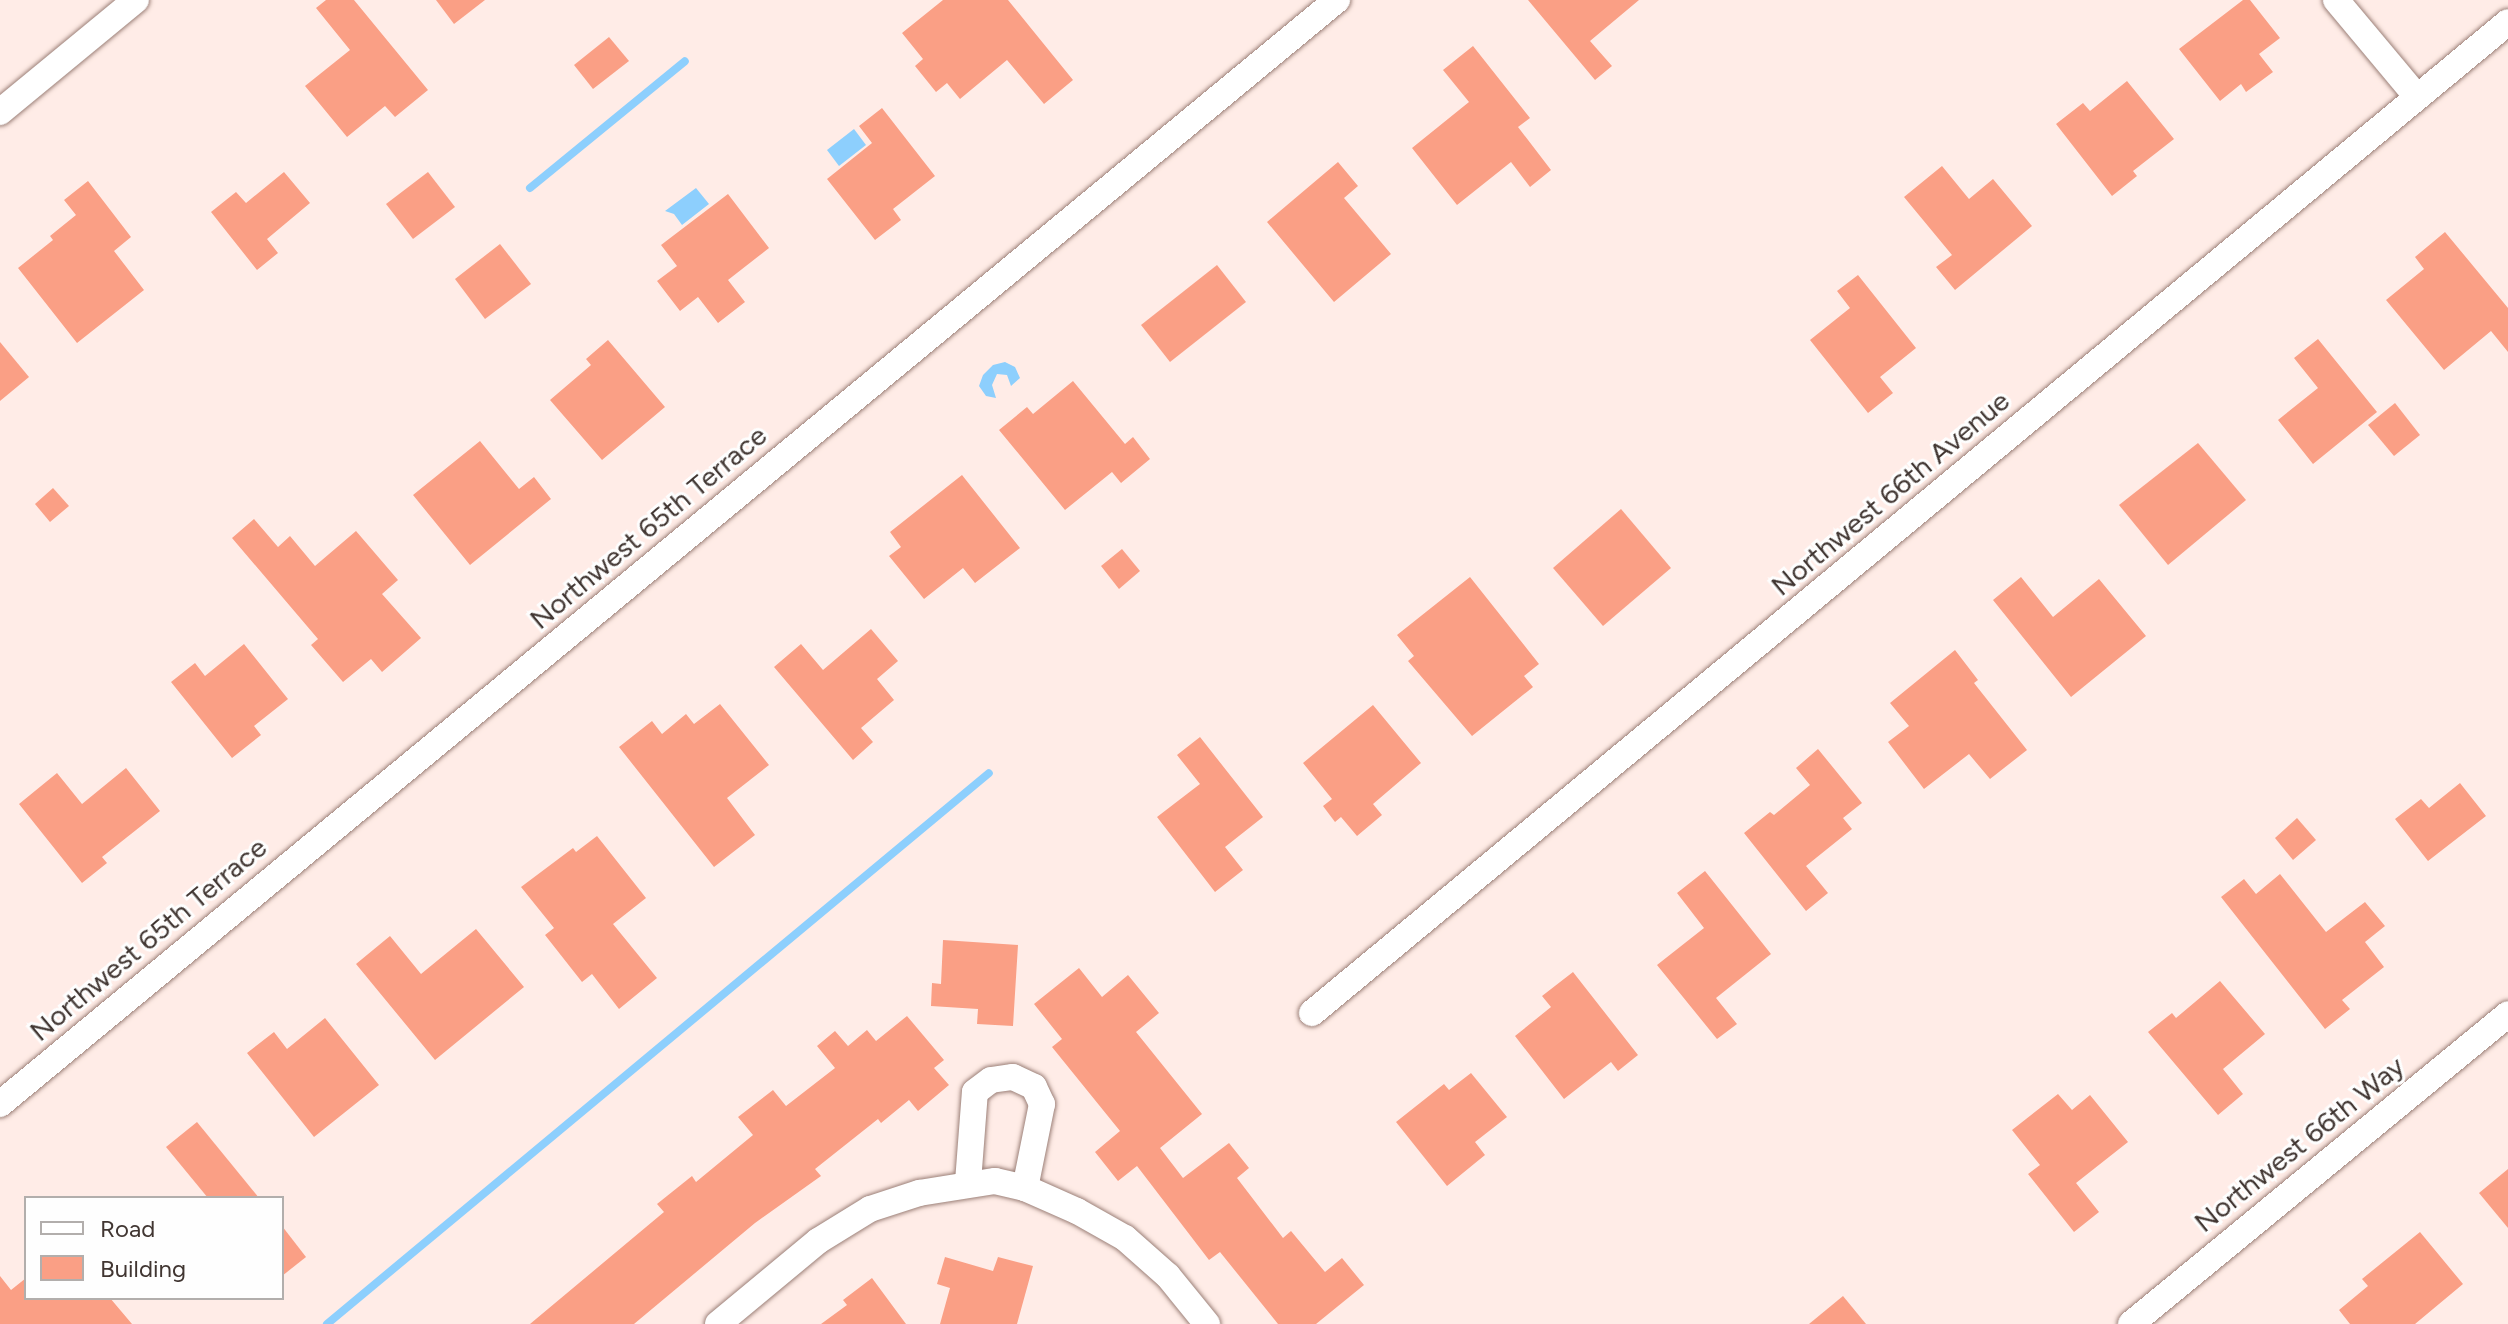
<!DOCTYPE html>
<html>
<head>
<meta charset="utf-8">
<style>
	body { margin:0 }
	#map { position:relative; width:2508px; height:1324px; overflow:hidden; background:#ffece7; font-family:Figtree,sans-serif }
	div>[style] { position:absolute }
	.water>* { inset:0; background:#8dcffd }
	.stream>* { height:8px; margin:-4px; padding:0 4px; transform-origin:4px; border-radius:4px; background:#8dcffd }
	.building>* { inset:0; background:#fa9f85 }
	.roads { filter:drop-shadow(0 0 2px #9c8078) drop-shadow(0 0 2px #9c8078) }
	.street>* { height:26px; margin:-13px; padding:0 13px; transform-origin:13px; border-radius:13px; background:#fff }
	span { translate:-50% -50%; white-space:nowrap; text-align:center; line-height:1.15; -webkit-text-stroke:6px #fefefe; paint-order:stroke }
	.street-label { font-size:28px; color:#413632 }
	.legend { position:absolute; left:24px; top:1196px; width:260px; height:104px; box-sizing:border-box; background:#fefefe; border:2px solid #b2aeac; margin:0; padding:10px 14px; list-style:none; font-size:24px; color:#413632 }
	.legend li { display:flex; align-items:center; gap:16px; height:40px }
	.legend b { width:40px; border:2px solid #b2aeac }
</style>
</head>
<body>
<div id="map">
	<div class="water">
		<i style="clip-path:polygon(854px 129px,866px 145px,839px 166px,827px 150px)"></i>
		<i style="clip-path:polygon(696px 188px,709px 204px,682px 225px,674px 214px,665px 211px)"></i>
		<i style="clip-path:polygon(1005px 362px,1015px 367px,1020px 378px,1011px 386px,1007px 375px,997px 374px,992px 385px,996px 398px,986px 396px,979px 386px,983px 375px,993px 365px)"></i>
	</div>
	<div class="stream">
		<i style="left:530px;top:188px;width:200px;rotate:-39.3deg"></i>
		<i style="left:327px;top:1324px;width:861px;rotate:-39.77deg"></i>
	</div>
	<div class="building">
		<i style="clip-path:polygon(326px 0,354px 0,428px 90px,395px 117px,385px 106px,347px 137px,305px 86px,350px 50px,316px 8px)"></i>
		<i style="clip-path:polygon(436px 0,485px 0,454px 24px)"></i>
		<i style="clip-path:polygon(943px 0,1008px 0,1073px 80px,1044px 104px,1007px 60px,960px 99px,947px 83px,936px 92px,915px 66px,923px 59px,902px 33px)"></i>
		<i style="clip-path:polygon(1528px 0,1639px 0,1590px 41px,1612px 66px,1595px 80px)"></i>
		<i style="clip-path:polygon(2243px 0,2250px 0,2280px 38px,2259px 54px,2273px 72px,2246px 92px,2241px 84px,2220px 101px,2179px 49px)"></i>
		<i style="clip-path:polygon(609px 37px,629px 61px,593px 89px,574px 65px)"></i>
		<i style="clip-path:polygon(1473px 46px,1530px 118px,1518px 127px,1551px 170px,1530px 187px,1511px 162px,1457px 205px,1412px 148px,1469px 102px,1443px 70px)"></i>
		<i style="clip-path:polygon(2127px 81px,2174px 139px,2133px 171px,2137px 176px,2112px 196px,2056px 124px,2083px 103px,2090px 111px)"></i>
		<i style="clip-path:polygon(882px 108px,935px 176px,893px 209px,901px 220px,875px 240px,827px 179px,872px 143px,859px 126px)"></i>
		<i style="clip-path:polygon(1338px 162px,1358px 186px,1344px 198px,1391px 254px,1334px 302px,1267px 222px)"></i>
		<i style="clip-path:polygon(1942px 166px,1969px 199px,1993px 179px,2032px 226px,1955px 290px,1936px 267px,1952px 255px,1904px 197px)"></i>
		<i style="clip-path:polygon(284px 172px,310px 203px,267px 239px,278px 253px,257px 270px,211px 212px,236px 192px,246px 203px)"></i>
		<i style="clip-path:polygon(428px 172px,455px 207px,413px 239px,386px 204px)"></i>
		<i style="clip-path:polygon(88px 181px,131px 237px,114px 251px,144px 290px,77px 343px,18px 268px,53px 240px,50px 236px,76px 215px,64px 200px)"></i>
		<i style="clip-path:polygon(728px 194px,769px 248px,728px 280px,745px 302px,718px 323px,698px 297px,680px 311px,657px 281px,677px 266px,661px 245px)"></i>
		<i style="clip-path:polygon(2445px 232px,2508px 308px,2508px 352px,2491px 331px,2444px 370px,2386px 300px,2424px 269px,2415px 257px)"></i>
		<i style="clip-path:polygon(500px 244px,531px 284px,485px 319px,455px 279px)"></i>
		<i style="clip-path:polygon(1217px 265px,1246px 302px,1170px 362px,1141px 325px)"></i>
		<i style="clip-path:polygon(1858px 275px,1916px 348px,1880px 377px,1893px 393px,1868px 413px,1810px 340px,1850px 308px,1837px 291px)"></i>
		<i style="clip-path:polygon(2318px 339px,2377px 412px,2313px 464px,2278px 420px,2318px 388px,2294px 358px)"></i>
		<i style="clip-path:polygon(608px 340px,665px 407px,602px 460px,550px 400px,591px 365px,586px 359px)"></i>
		<i style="clip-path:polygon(0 342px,29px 377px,0 401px)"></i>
		<i style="clip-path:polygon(1073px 381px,1125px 444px,1133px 437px,1150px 459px,1121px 483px,1112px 472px,1065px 510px,999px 430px,1027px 407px,1033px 414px)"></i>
		<i style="clip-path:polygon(2395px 403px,2420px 435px,2394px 456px,2368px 425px)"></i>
		<i style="clip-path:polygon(480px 441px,519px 489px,534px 477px,551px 499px,470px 565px,413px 495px)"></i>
		<i style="clip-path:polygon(2198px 443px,2246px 500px,2168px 565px,2119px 505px)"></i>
		<i style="clip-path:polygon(962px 475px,1020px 548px,975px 583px,963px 568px,924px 599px,889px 556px,901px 547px,890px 532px)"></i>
		<i style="clip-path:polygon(53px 488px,69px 506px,50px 522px,35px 504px)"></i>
		<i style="clip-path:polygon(1621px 509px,1671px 568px,1603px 626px,1553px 568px)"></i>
		<i style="clip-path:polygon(254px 519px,278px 547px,290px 536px,315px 566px,356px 531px,398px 580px,382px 594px,421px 638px,382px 672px,371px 659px,343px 682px,311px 645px,318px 639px,232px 538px)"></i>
		<i style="clip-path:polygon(1122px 549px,1140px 571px,1119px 589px,1101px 566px)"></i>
		<i style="clip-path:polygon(1470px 577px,1539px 664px,1524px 676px,1533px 687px,1472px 736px,1408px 661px,1414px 656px,1397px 635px)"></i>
		<i style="clip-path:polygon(2021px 577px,2053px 617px,2099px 579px,2146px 636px,2071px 697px,1993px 600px)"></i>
		<i style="clip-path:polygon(871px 629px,898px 661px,877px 679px,894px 700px,861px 728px,873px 742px,853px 760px,774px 667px,801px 644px,823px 670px)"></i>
		<i style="clip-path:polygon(244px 644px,288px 699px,254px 726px,261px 735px,232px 758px,171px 682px,195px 663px,205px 676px)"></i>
		<i style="clip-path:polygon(1955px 650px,1978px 680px,1974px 683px,2027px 750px,1990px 779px,1969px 754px,1924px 789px,1888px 742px,1909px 726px,1890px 703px)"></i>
		<i style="clip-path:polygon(720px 704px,769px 765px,727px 798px,755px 835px,714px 867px,619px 747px,652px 721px,662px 734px,686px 714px,694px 724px)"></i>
		<i style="clip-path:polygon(1373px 705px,1421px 763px,1373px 804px,1382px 815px,1357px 836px,1341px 817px,1335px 822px,1323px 806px,1332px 799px,1303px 763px)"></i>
		<i style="clip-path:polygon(1200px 737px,1263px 817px,1225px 847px,1243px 870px,1215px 892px,1157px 817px,1200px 784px,1177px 755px)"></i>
		<i style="clip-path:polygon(1818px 749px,1862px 803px,1843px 818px,1852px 829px,1806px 866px,1828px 893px,1806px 911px,1744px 833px,1770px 812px,1774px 815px,1810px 785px,1796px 768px)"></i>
		<i style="clip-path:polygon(126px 768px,160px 811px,102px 857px,107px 863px,82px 883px,19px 804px,57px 773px,82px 804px)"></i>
		<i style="clip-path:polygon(2460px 783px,2486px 816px,2428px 861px,2395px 819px,2421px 799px,2429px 808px)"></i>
		<i style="clip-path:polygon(2297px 818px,2316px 840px,2293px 860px,2275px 838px)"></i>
		<i style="clip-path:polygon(597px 836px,646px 898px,613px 924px,657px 978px,619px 1009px,592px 974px,582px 982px,545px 935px,554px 928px,521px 887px,573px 848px,576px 852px)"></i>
		<i style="clip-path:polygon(1705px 871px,1771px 954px,1716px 998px,1737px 1024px,1717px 1039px,1657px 965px,1704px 928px,1677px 893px)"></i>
		<i style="clip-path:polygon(2280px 874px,2326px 932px,2365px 902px,2385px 926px,2365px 942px,2384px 967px,2342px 1000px,2350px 1009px,2325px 1029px,2221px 897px,2244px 879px,2256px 894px)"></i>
		<i style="clip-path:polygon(476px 929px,524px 987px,435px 1060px,356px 964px,390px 936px,421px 974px)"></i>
		<i style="clip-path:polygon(943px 940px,1018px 945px,1013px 1026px,977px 1024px,978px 1009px,931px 1006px,932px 983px,941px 984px)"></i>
		<i style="clip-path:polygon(1079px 968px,1102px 997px,1128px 975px,1159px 1013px,1136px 1032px,1202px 1114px,1160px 1148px,1183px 1178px,1229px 1143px,1249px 1168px,1237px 1178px,1283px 1238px,1291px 1231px,1325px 1272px,1342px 1258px,1364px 1285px,1316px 1324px,1278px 1324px,1220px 1252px,1209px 1260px,1137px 1166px,1118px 1181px,1095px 1152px,1120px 1131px,1052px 1047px,1062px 1039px,1034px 1004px)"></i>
		<i style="clip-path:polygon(1573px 972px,1638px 1055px,1618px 1071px,1611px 1062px,1564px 1099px,1515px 1036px,1551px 1007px,1542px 996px)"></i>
		<i style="clip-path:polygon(2220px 981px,2265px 1034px,2223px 1069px,2243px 1094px,2218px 1115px,2148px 1032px,2172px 1013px,2176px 1018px)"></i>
		<i style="clip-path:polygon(907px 1016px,944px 1060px,934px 1068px,949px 1085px,918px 1111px,909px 1100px,881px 1123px,878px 1119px,815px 1169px,821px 1176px,755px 1223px,634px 1324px,530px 1324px,664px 1212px,657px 1204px,692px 1176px,696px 1182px,753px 1135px,738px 1117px,773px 1090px,786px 1106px,835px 1068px,817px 1046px,835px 1031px,848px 1046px,867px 1030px,876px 1041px)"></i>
		<i style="clip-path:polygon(325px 1018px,379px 1085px,314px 1137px,247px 1053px,274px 1032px,287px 1049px)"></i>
		<i style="clip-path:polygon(1471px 1073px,1507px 1117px,1475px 1142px,1485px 1155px,1447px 1186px,1396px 1122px,1444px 1084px,1449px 1090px)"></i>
		<i style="clip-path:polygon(2058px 1094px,2072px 1110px,2090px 1095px,2128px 1142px,2076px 1183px,2099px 1212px,2074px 1232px,2028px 1174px,2040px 1165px,2012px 1130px)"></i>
		<i style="clip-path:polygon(197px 1122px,259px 1198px,208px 1198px,166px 1147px)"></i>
		<i style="clip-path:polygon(2508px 1169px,2508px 1228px,2479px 1193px)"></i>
		<i style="clip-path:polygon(282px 1226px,306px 1257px,282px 1276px)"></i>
		<i style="clip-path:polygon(2420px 1232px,2463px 1284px,2415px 1324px,2350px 1324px,2339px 1310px,2368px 1286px,2362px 1279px)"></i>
		<i style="clip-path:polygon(945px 1257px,993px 1271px,998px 1257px,1033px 1266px,1017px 1324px,940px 1324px,950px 1288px,937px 1284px)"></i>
		<i style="clip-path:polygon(0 1276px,11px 1290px,26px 1278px,26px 1298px,110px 1298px,132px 1324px,0 1324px)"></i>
		<i style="clip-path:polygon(872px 1278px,906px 1324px,821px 1324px,847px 1305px,843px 1300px)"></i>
		<i style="clip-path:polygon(1843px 1296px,1866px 1324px,1809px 1324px)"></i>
	</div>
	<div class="roads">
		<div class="street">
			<i style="left:2336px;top:0;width:126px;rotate:50.1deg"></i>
			<i style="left:0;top:112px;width:176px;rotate:-39.5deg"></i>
			<i style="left:1312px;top:1013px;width:1553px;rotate:-39.64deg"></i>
			<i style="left:0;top:1104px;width:1734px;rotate:-39.55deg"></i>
			<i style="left:968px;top:1182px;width:90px;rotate:-85.6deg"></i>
			<i style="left:975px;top:1092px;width:20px;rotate:-37deg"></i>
			<i style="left:991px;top:1080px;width:22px;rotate:-8deg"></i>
			<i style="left:1013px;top:1077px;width:23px;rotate:25deg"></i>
			<i style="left:1034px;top:1087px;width:19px;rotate:65deg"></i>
			<i style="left:1042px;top:1104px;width:86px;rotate:101.4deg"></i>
			<i style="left:718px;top:1324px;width:130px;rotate:-39.7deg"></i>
			<i style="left:818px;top:1241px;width:61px;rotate:-31.6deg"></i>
			<i style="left:870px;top:1209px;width:52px;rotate:-18.1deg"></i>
			<i style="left:919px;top:1193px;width:77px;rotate:-9deg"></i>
			<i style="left:995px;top:1181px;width:31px;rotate:13deg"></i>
			<i style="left:1025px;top:1188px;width:57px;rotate:23.9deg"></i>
			<i style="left:1077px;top:1211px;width:55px;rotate:29.4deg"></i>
			<i style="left:1125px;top:1238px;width:57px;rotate:41.5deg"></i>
			<i style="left:1168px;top:1276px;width:62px;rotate:50.9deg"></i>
			<i style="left:2131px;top:1324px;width:488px;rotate:-39.4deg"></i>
		</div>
	</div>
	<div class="street-label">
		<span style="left:1890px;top:493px;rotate:-40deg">Northwest 66th Avenue</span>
		<span style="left:648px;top:527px;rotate:-40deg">Northwest 65th Terrace</span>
		<span style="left:148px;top:939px;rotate:-40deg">Northwest 65th Terrace</span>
		<span style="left:2299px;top:1144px;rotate:-39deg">Northwest 66th Way</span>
	</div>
	<ul class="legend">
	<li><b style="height:10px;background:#fff"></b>Road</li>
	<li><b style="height:22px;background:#fa9f85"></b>Building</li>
	</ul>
</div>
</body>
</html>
